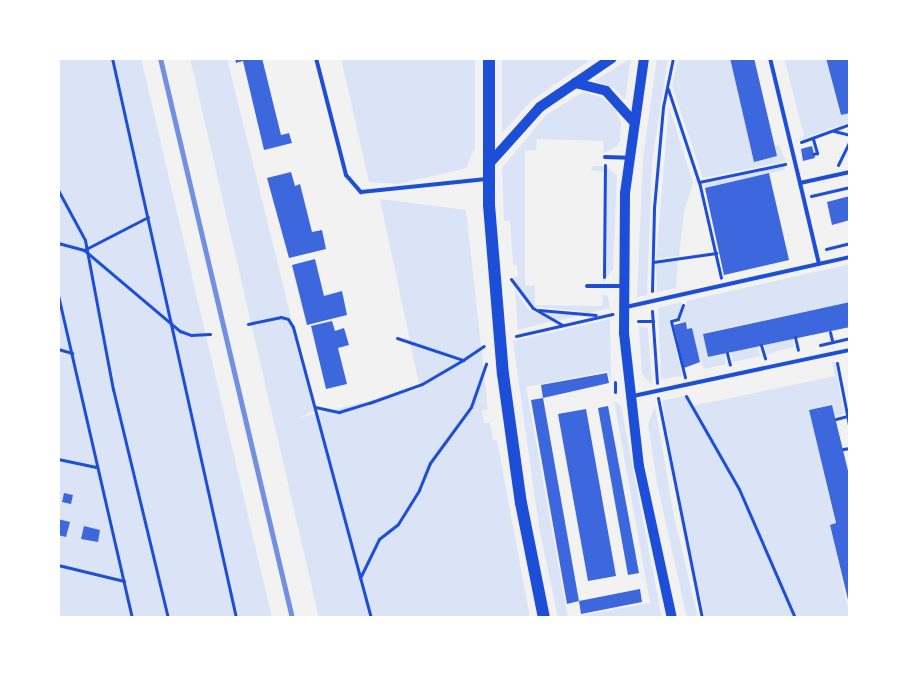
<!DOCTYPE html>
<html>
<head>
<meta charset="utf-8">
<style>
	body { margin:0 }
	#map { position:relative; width:908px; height:676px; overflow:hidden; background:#f2f2f2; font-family:Figtree,sans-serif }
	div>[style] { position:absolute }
	.green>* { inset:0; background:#dbe4f7 }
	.building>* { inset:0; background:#3d67dc }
	.path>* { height:3px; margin:-1.5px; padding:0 1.5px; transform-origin:1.5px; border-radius:1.5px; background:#1d4ed8 }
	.service>* { height:4px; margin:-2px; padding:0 2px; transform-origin:2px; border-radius:2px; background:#1d4ed8 }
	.tertiary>* { height:10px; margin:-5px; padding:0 5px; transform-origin:5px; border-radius:5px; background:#1d4ed8 }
	.secondary>* { height:12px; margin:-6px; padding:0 6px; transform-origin:6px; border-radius:6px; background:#1d4ed8 }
	.rail>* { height:5px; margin:-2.5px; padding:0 2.5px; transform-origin:2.5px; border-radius:2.5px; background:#7290e2 }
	span { translate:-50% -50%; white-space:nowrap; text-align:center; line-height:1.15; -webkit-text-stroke:6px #fff; paint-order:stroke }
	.frame { position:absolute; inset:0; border:60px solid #fff; pointer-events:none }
</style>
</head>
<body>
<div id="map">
	<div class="green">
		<i style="clip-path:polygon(58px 58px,141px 58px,272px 618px,58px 618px)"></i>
		<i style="clip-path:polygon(190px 58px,227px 58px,314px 411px,298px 418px,420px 389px,380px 199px,466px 210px,488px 409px,482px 410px,484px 423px,490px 423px,493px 440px,497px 440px,530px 618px,319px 618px)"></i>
		<i style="clip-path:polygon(341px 58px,475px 58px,475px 147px,466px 168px,399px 184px,369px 182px)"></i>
		<i style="clip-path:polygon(502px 58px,593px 58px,531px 101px,502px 133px)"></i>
		<i style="clip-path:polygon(631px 58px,625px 100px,614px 88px,594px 81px)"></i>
		<i style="clip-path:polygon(657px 58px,668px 58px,652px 163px,647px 295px,637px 297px,643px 157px)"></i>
		<i style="clip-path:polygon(678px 58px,730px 58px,754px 161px,777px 156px,775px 146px,779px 145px,785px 159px,783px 162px,703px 178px,672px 86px)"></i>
		<i style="clip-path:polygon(784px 58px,826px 58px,840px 115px,850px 113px,850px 122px,796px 141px,804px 136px)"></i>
		<i style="clip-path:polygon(583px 92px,601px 97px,615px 109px,621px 123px,620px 140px,616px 147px,604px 153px,603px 141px,537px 139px,536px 150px,525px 151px,525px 285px,535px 286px,535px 305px,602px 306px,603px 294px,608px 297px,610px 308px,556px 321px,542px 312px,590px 312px,536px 307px,521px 292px,514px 277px,518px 276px,517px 265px,513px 265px,510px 221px,504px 221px,502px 168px,546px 115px)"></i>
		<i style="clip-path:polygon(669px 106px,693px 183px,684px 212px,679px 256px,656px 259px)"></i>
		<i style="clip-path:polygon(784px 165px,785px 170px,705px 188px,704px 184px)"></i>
		<i style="clip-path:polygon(593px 166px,607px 166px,617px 176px,613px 269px,603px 283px,604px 172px,591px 170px)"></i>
		<i style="clip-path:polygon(678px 260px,676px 288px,657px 292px,656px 262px)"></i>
		<i style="clip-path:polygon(850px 264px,850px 302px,703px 333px,708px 358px,724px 354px,726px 364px,704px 369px,686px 322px,679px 324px,687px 301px)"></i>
		<i style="clip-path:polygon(515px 290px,528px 309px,553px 321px,518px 330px)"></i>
		<i style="clip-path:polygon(682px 302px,678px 316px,669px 320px,682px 376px,661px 379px,658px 308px)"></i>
		<i style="clip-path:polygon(610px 319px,611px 383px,608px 371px,526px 387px,568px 618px,650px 603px,614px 400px,621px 406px,662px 618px,558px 618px,539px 527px,513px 341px)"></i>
		<i style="clip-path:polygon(639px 326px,648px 328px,652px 385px,642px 374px)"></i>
		<i style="clip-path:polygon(792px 338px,794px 347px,767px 354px,764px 344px)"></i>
		<i style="clip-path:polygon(757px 346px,760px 356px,733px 362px,731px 352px)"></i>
		<i style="clip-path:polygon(832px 362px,835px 362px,844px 414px,835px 416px,832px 404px,809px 410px,835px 523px,830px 525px,850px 618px,705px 618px,685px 529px,662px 401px,687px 395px,692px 406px,835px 376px)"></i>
		<i style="clip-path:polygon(655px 406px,674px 516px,698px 618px,687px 618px,657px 483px,648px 424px)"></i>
	</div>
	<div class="building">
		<i style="clip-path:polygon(235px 58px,262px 58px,281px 135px,289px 133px,292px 143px,264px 150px,243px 61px,236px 63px)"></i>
		<i style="clip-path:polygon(730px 58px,754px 58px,777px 156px,754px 162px)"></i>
		<i style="clip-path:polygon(826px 58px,850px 58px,850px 113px,841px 115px)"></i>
		<i style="clip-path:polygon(812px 146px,815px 158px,803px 161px,801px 149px)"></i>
		<i style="clip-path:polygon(291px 172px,295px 186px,300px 184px,312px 232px,322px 230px,326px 249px,289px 258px,267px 178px)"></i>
		<i style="clip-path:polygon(769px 173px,789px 260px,724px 275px,705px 188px)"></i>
		<i style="clip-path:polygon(850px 196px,850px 220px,832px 225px,827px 202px)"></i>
		<i style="clip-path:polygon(315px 259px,324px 296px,342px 291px,347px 315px,307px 325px,292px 265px)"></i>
		<i style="clip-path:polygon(850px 302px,850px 327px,708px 357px,703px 334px)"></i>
		<i style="clip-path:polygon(332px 321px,335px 331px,344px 328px,349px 345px,338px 348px,347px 384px,326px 389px,311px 326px)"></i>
		<i style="clip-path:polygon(686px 322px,687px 329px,692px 328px,700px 362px,684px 368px,674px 325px)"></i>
		<i style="clip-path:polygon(607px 373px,609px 383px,543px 398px,541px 385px)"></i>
		<i style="clip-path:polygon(543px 398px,579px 601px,567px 604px,531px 400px)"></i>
		<i style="clip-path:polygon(832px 405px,850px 479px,849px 604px,830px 525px,836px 523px,809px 410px)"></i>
		<i style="clip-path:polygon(608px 406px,639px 573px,628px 575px,598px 408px)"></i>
		<i style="clip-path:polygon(586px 409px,616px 576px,588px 581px,558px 414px)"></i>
		<i style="clip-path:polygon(64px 493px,73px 495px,71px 504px,62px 502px)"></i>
		<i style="clip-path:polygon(58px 519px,70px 522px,66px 537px,58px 535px)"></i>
		<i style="clip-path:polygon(84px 526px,100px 530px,98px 542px,81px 539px)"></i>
		<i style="clip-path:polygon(640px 589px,642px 602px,581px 614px,579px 601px)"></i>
	</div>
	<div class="path">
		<i style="left:112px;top:58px;width:574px;rotate:77.51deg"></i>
		<i style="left:668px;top:89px;width:102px;rotate:71.7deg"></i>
		<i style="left:700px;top:186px;width:94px;rotate:77.1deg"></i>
		<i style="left:834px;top:131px;width:16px;rotate:14deg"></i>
		<i style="left:813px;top:139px;width:15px;rotate:74deg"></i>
		<i style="left:817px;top:153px;width:4px;rotate:166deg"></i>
		<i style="left:801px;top:142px;width:52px;rotate:-20.2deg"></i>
		<i style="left:838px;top:165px;width:28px;rotate:-64deg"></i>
		<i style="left:699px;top:182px;width:88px;rotate:-11.8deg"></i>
		<i style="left:58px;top:190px;width:57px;rotate:61.6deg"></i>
		<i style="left:85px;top:240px;width:152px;rotate:79.4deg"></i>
		<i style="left:113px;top:389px;width:236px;rotate:76.5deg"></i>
		<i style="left:811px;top:196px;width:40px;rotate:-13deg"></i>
		<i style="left:58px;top:243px;width:27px;rotate:15deg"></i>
		<i style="left:84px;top:250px;width:126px;rotate:40.2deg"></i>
		<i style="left:180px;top:331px;width:12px;rotate:20deg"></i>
		<i style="left:191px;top:335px;width:19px;rotate:-3deg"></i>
		<i style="left:826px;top:249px;width:25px;rotate:-14deg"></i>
		<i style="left:84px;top:250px;width:72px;rotate:-27.3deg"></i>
		<i style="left:653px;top:262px;width:64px;rotate:-8.1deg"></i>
		<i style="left:604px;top:277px;width:112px;rotate:-89.5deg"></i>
		<i style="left:511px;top:279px;width:36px;rotate:53deg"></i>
		<i style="left:533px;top:308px;width:34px;rotate:30deg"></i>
		<i style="left:652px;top:291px;width:83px;rotate:-88.6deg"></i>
		<i style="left:654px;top:208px;width:101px;rotate:-84.9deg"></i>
		<i style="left:663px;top:107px;width:50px;rotate:-78.5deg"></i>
		<i style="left:58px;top:295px;width:331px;rotate:77.1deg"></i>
		<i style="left:683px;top:305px;width:15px;rotate:110deg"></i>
		<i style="left:678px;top:319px;width:7px;rotate:164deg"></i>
		<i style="left:671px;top:321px;width:58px;rotate:76deg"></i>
		<i style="left:539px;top:310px;width:57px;rotate:5deg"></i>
		<i style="left:652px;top:311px;width:72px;rotate:86deg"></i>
		<i style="left:638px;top:321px;width:15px"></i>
		<i style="left:248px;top:324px;width:34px;rotate:-12deg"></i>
		<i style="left:281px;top:317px;width:7px;rotate:16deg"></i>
		<i style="left:288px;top:319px;width:9px;rotate:58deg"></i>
		<i style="left:293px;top:327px;width:301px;rotate:75deg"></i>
		<i style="left:830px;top:332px;width:8px;rotate:76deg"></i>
		<i style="left:516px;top:336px;width:99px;rotate:-12.8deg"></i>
		<i style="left:795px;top:337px;width:13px;rotate:77deg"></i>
		<i style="left:397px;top:338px;width:70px;rotate:18.4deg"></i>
		<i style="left:463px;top:360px;width:25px;rotate:-34deg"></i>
		<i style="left:761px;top:345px;width:14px;rotate:73deg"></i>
		<i style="left:820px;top:345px;width:31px;rotate:-13deg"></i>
		<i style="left:58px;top:349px;width:15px;rotate:16deg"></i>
		<i style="left:727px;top:353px;width:12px;rotate:76deg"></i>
		<i style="left:837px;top:363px;width:68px;rotate:79deg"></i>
		<i style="left:615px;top:382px;width:10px;rotate:90deg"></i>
		<i style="left:686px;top:396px;width:107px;rotate:60.3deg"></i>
		<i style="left:739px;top:489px;width:141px;rotate:66.5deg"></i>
		<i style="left:658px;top:398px;width:224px;rotate:78.7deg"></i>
		<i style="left:315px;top:407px;width:25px;rotate:12deg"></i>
		<i style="left:339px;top:412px;width:31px;rotate:-17deg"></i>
		<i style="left:369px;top:403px;width:56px;rotate:-19.7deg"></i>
		<i style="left:422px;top:384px;width:48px;rotate:-30.3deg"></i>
		<i style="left:836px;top:419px;width:11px;rotate:-15deg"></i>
		<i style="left:843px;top:449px;width:7px;rotate:-8deg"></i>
		<i style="left:58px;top:459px;width:40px;rotate:12deg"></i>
		<i style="left:58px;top:565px;width:68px;rotate:13.6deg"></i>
		<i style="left:360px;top:578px;width:43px;rotate:-64deg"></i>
		<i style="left:379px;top:539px;width:24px;rotate:-38deg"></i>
		<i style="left:398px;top:524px;width:40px;rotate:-58deg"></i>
		<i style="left:419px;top:490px;width:29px;rotate:-68deg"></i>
		<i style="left:430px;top:463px;width:69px;rotate:-53.8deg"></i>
		<i style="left:471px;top:407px;width:46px;rotate:-70.8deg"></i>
	</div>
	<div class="service">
		<i style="left:316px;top:58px;width:121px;rotate:75.6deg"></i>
		<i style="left:346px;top:175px;width:23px;rotate:49deg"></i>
		<i style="left:361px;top:192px;width:126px;rotate:-5.9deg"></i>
		<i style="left:770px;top:58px;width:129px;rotate:76.5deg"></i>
		<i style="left:800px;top:183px;width:51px;rotate:-12.4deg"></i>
		<i style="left:605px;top:157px;width:23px;rotate:2deg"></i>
		<i style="left:800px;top:183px;width:83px;rotate:76.8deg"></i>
		<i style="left:587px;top:286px;width:35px"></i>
		<i style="left:626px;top:307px;width:230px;rotate:-12.6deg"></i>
		<i style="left:633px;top:396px;width:222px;rotate:-12deg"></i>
	</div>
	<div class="tertiary">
		<i style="left:644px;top:58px;width:136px;rotate:98deg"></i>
		<i style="left:625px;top:193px;width:140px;rotate:90.4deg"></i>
		<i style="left:624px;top:333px;width:134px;rotate:83.6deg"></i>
		<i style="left:639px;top:466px;width:156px;rotate:77.8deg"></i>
		<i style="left:575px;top:83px;width:32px;rotate:14deg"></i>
		<i style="left:606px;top:91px;width:40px;rotate:48deg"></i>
		<i style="left:488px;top:165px;width:78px;rotate:-48.1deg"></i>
		<i style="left:540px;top:107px;width:87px;rotate:-34.2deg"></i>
	</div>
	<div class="secondary">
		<i style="left:489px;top:58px;width:147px;rotate:90deg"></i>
		<i style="left:489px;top:205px;width:170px;rotate:85.3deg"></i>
		<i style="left:503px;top:374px;width:130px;rotate:82.1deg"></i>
		<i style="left:521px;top:503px;width:117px;rotate:78.7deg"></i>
	</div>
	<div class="rail">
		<i style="left:160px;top:58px;width:575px;rotate:76.74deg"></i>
	</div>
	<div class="frame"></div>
</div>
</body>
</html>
